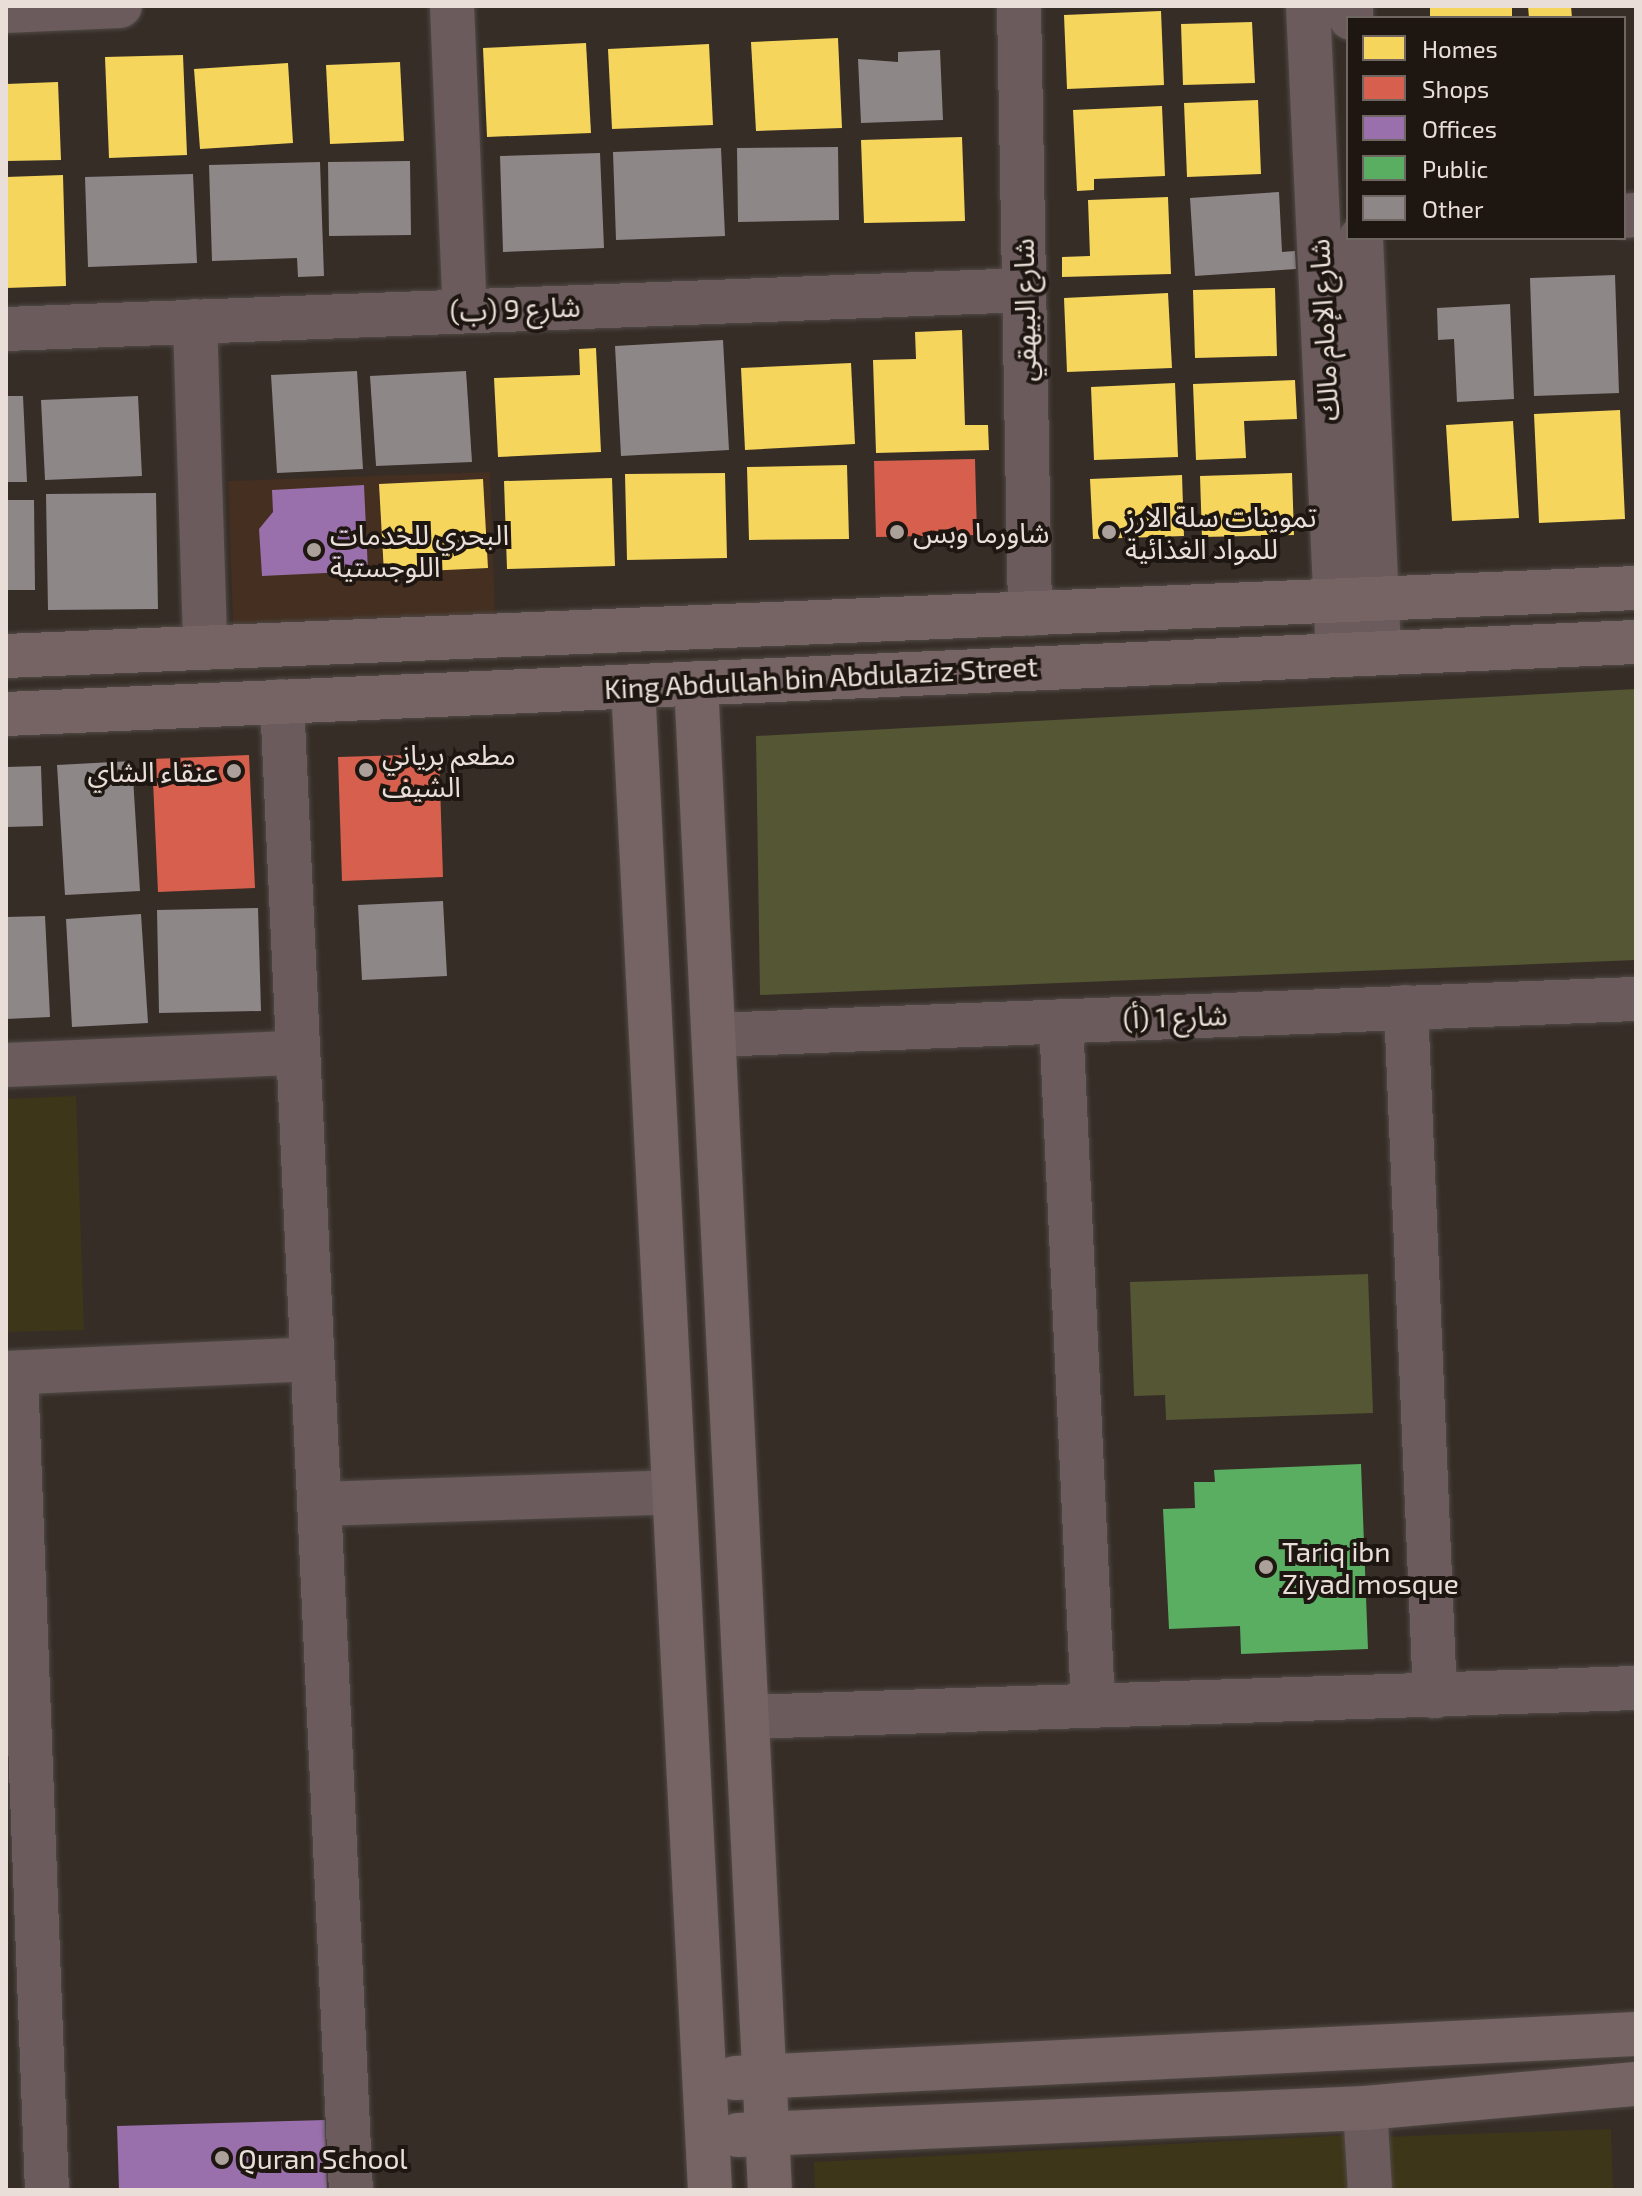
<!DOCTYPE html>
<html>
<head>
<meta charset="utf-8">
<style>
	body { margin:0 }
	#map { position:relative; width:1642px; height:2196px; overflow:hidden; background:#362d27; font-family:"Exo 2","Noto Sans Arabic",sans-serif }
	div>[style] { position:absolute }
	.built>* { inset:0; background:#442f21 }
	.green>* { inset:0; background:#545634 }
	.sand>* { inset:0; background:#3e3619 }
	.homes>* { inset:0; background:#f6d55c }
	.shops>* { inset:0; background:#d6604d }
	.offices>* { inset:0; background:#9970ab }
	.public>* { inset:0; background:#5aae61 }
	.building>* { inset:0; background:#8e8788 }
	.roads { filter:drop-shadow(0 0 2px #514a45) drop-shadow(0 0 2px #514a45) }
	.minor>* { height:44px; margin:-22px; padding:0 22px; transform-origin:22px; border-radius:22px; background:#6b5b5d }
	.major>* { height:44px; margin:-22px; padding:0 22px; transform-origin:22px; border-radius:22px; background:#766364 }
	.dots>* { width:22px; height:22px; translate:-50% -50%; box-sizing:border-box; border:4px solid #1e1611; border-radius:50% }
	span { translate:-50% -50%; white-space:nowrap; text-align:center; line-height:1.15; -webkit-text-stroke:8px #1e1611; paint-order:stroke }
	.street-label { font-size:28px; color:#eadfd8 }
	.poi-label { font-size:28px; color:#eadfd8 }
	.left { translate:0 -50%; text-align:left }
	.right { translate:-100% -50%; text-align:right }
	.frame { position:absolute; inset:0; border:8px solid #eadfd8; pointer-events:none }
	.legend { position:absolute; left:1346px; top:16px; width:280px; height:224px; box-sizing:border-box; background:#1e1611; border:2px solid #706661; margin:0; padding:10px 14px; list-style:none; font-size:24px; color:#eadfd8 }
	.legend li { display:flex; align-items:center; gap:16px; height:40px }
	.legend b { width:40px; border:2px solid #706661 }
</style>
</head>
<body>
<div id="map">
	<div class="built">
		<i style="clip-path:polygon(490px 472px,495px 614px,233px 623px,228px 481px)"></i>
	</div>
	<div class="green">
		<i style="clip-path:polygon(1636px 689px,1636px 960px,760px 995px,756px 736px)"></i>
		<i style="clip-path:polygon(1368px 1274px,1373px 1413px,1166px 1420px,1165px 1395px,1134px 1396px,1130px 1282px)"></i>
	</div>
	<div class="sand">
		<i style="clip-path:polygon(76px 1096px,84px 1330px,6px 1332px,6px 1099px)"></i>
		<i style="clip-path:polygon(1611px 2129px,1613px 2190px,1388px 2190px,1386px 2137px)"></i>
		<i style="clip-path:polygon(1352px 2135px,1355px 2190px,815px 2190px,814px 2162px)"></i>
	</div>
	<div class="homes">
		<i style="clip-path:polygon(1430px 6px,1512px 6px,1512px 18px,1430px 18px)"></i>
		<i style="clip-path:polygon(1528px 6px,1571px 6px,1572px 18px,1529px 18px)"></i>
		<i style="clip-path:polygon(1161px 11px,1164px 85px,1067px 89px,1064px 15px)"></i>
		<i style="clip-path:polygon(1252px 22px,1255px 83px,1183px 85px,1181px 24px)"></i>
		<i style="clip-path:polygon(838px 38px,842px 128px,756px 131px,751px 42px)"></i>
		<i style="clip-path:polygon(586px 43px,591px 133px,487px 137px,483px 48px)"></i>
		<i style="clip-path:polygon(709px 44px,713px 125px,612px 129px,608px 49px)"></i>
		<i style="clip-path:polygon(183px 55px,187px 155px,109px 158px,105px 57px)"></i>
		<i style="clip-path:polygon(400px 62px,404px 141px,330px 144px,326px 65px)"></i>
		<i style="clip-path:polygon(288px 63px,293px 143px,200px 149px,194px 69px)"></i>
		<i style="clip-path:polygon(58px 82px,61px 160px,6px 161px,6px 84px)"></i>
		<i style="clip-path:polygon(1258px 100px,1261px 174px,1187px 177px,1184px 103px)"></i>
		<i style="clip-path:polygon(1162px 106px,1165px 176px,1094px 179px,1094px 190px,1077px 191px,1073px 110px)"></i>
		<i style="clip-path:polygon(962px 137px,965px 221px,864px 223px,861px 140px)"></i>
		<i style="clip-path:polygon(63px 175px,66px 286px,6px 288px,6px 177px)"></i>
		<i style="clip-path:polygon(1168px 197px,1171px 274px,1062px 277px,1062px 257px,1090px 256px,1088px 200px)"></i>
		<i style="clip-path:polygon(1275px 288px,1277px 356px,1195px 358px,1193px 290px)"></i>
		<i style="clip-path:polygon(1168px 293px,1172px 368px,1067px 372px,1064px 298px)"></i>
		<i style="clip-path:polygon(962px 330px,965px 425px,988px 425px,989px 450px,876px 453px,873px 360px,916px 359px,915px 332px)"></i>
		<i style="clip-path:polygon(596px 348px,601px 452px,498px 457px,494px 378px,580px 375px,579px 349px)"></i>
		<i style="clip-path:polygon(851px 363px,855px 444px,745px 450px,741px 368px)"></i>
		<i style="clip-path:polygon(1295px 380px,1297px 419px,1244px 421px,1246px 458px,1196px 460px,1193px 384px)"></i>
		<i style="clip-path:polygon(1175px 383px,1178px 457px,1094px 460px,1091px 387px)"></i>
		<i style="clip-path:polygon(1620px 410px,1625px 519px,1539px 523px,1534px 414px)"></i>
		<i style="clip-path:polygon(1513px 421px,1519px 518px,1452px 521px,1446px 425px)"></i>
		<i style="clip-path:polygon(847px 465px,849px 539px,749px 540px,747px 467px)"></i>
		<i style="clip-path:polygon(725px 473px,727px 558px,627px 560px,625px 474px)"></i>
		<i style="clip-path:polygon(1292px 473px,1294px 535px,1202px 537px,1200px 476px)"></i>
		<i style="clip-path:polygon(1182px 475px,1184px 536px,1093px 539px,1090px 479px)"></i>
		<i style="clip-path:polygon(612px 478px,615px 566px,507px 569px,504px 481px)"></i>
		<i style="clip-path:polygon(483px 479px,488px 568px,384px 573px,379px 484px)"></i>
	</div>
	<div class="shops">
		<i style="clip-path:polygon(975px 459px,977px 535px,876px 537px,874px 461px)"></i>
		<i style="clip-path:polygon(439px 754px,443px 877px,342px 881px,338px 757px)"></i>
		<i style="clip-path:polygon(249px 755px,255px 888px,158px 892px,152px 759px)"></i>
	</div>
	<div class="offices">
		<i style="clip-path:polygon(364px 485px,368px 571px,262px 576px,259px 529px,273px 512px,272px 490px)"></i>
		<i style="clip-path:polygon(325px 2120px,327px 2190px,119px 2190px,117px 2126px)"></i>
	</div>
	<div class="public">
		<i style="clip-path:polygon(1361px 1464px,1368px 1649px,1241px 1654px,1240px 1626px,1169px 1629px,1163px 1509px,1195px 1508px,1194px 1482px,1215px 1482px,1214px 1470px)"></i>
	</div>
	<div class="building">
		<i style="clip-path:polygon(940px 50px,943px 120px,861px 123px,858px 59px,898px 62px,898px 52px)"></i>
		<i style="clip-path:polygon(838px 147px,839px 220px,738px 222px,737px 148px)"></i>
		<i style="clip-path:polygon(721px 148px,725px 236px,616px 240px,613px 152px)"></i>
		<i style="clip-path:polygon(600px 153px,604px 248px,503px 252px,500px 156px)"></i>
		<i style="clip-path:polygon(410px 161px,411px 235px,329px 236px,328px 162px)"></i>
		<i style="clip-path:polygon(320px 162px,324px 276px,298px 277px,297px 258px,212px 261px,209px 165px)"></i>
		<i style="clip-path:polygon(193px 174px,197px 263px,88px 267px,85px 177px)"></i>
		<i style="clip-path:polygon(1279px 192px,1282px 252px,1295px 251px,1296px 269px,1195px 276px,1190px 198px)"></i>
		<i style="clip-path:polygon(1615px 275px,1619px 393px,1534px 396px,1530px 278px)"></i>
		<i style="clip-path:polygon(1510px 304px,1514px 399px,1457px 402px,1454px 339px,1438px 340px,1437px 308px)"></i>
		<i style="clip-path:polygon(723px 340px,729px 450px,621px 456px,615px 346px)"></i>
		<i style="clip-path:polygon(357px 371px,363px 469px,277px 473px,271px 375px)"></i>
		<i style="clip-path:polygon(466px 371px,472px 462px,376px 466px,370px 376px)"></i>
		<i style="clip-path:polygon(6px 396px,23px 396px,27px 482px,6px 482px)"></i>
		<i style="clip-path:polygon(138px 396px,142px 476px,45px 480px,41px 400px)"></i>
		<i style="clip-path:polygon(156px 493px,158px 609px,48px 610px,46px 494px)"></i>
		<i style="clip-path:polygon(6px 500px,34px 500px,35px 590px,6px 590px)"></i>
		<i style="clip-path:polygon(132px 761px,140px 891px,65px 895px,57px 765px)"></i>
		<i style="clip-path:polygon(41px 766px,43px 826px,6px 827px,6px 767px)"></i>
		<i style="clip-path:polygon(443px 901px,447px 976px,362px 980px,358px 905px)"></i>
		<i style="clip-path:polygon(258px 908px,261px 1011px,159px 1013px,157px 910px)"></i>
		<i style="clip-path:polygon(141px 914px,148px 1023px,72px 1027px,66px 919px)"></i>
		<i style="clip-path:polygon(45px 916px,50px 1017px,6px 1019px,6px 917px)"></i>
	</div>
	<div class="roads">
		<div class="minor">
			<i style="left:452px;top:6px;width:304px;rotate:87.6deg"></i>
			<i style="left:1019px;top:6px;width:608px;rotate:88.96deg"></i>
			<i style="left:1308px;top:6px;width:650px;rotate:87.35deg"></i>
			<i style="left:1351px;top:6px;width:12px;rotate:90deg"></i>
			<i style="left:6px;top:11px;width:114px;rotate:-2.5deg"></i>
			<i style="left:1624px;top:216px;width:12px;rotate:-5deg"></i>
			<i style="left:1361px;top:238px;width:415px;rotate:87.5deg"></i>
			<i style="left:195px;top:321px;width:327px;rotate:88.2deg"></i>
			<i style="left:6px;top:329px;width:1019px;rotate:-2.19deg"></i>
			<i style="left:282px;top:701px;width:1491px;rotate:87.35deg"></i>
			<i style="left:1406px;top:1007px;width:690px;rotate:87.59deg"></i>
			<i style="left:1061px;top:1021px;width:685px;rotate:87.32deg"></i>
			<i style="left:714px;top:1035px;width:923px;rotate:-2.24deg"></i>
			<i style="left:6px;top:1065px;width:292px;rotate:-2.4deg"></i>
			<i style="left:6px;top:1373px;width:306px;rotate:-2.6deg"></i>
			<i style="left:16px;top:1373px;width:818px;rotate:87.83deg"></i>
			<i style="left:319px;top:1504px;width:355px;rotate:-1.9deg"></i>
			<i style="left:747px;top:1717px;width:889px;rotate:-1.87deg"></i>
			<i style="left:1365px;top:2108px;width:82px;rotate:86.5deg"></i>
		</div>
		<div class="major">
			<i style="left:6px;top:656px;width:1631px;rotate:-2.39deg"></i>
			<i style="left:696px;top:683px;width:1509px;rotate:87.19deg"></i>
			<i style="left:633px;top:686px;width:1506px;rotate:87.07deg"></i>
			<i style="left:6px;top:714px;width:1632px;rotate:-2.53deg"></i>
			<i style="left:735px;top:2078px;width:902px;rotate:-2.8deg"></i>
			<i style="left:738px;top:2135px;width:628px;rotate:-2.47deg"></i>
			<i style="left:1365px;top:2108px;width:272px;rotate:-5.1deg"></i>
		</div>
	</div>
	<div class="dots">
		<i style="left:897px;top:532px;background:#aba19a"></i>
		<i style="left:1109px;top:532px;background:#aba19a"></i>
		<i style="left:314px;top:550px;background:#aba19a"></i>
		<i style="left:366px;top:770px;background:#aba19a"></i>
		<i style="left:234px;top:771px;background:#aba19a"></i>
		<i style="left:1266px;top:1567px;background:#aba19a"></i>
		<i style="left:222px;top:2158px;background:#aba19a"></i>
	</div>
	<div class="street-label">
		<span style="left:515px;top:308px;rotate:-2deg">شارع 9 (ب)</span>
		<span style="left:1024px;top:310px;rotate:-91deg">شارع البيهقي</span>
		<span style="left:1323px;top:330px;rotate:-93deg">شارع الإمام مالك</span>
		<span style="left:821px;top:677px;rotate:-3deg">King Abdullah bin Abdulaziz Street</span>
		<span style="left:1175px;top:1016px;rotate:-2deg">شارع 1 (أ)</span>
	</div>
	<div class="poi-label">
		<span class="left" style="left:1125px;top:532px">تموينات سلة الارز<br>للمواد الغذائية</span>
		<span class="left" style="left:913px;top:532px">شاورما وبس</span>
		<span class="left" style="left:330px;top:550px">البحري للخدمات<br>اللوجستية</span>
		<span class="left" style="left:382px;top:770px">مطعم برياني<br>الشيف</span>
		<span class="right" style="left:218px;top:771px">عنقاء الشاي</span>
		<span class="left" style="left:1282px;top:1567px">Tariq ibn<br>Ziyad mosque</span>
		<span class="left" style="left:238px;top:2158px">Quran School</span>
	</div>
	<div class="frame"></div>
	<ul class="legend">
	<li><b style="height:22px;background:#f6d55c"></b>Homes</li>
	<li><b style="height:22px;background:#d6604d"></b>Shops</li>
	<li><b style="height:22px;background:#9970ab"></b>Offices</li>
	<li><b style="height:22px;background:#5aae61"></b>Public</li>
	<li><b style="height:22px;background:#8e8788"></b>Other</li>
	</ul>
</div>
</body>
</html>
